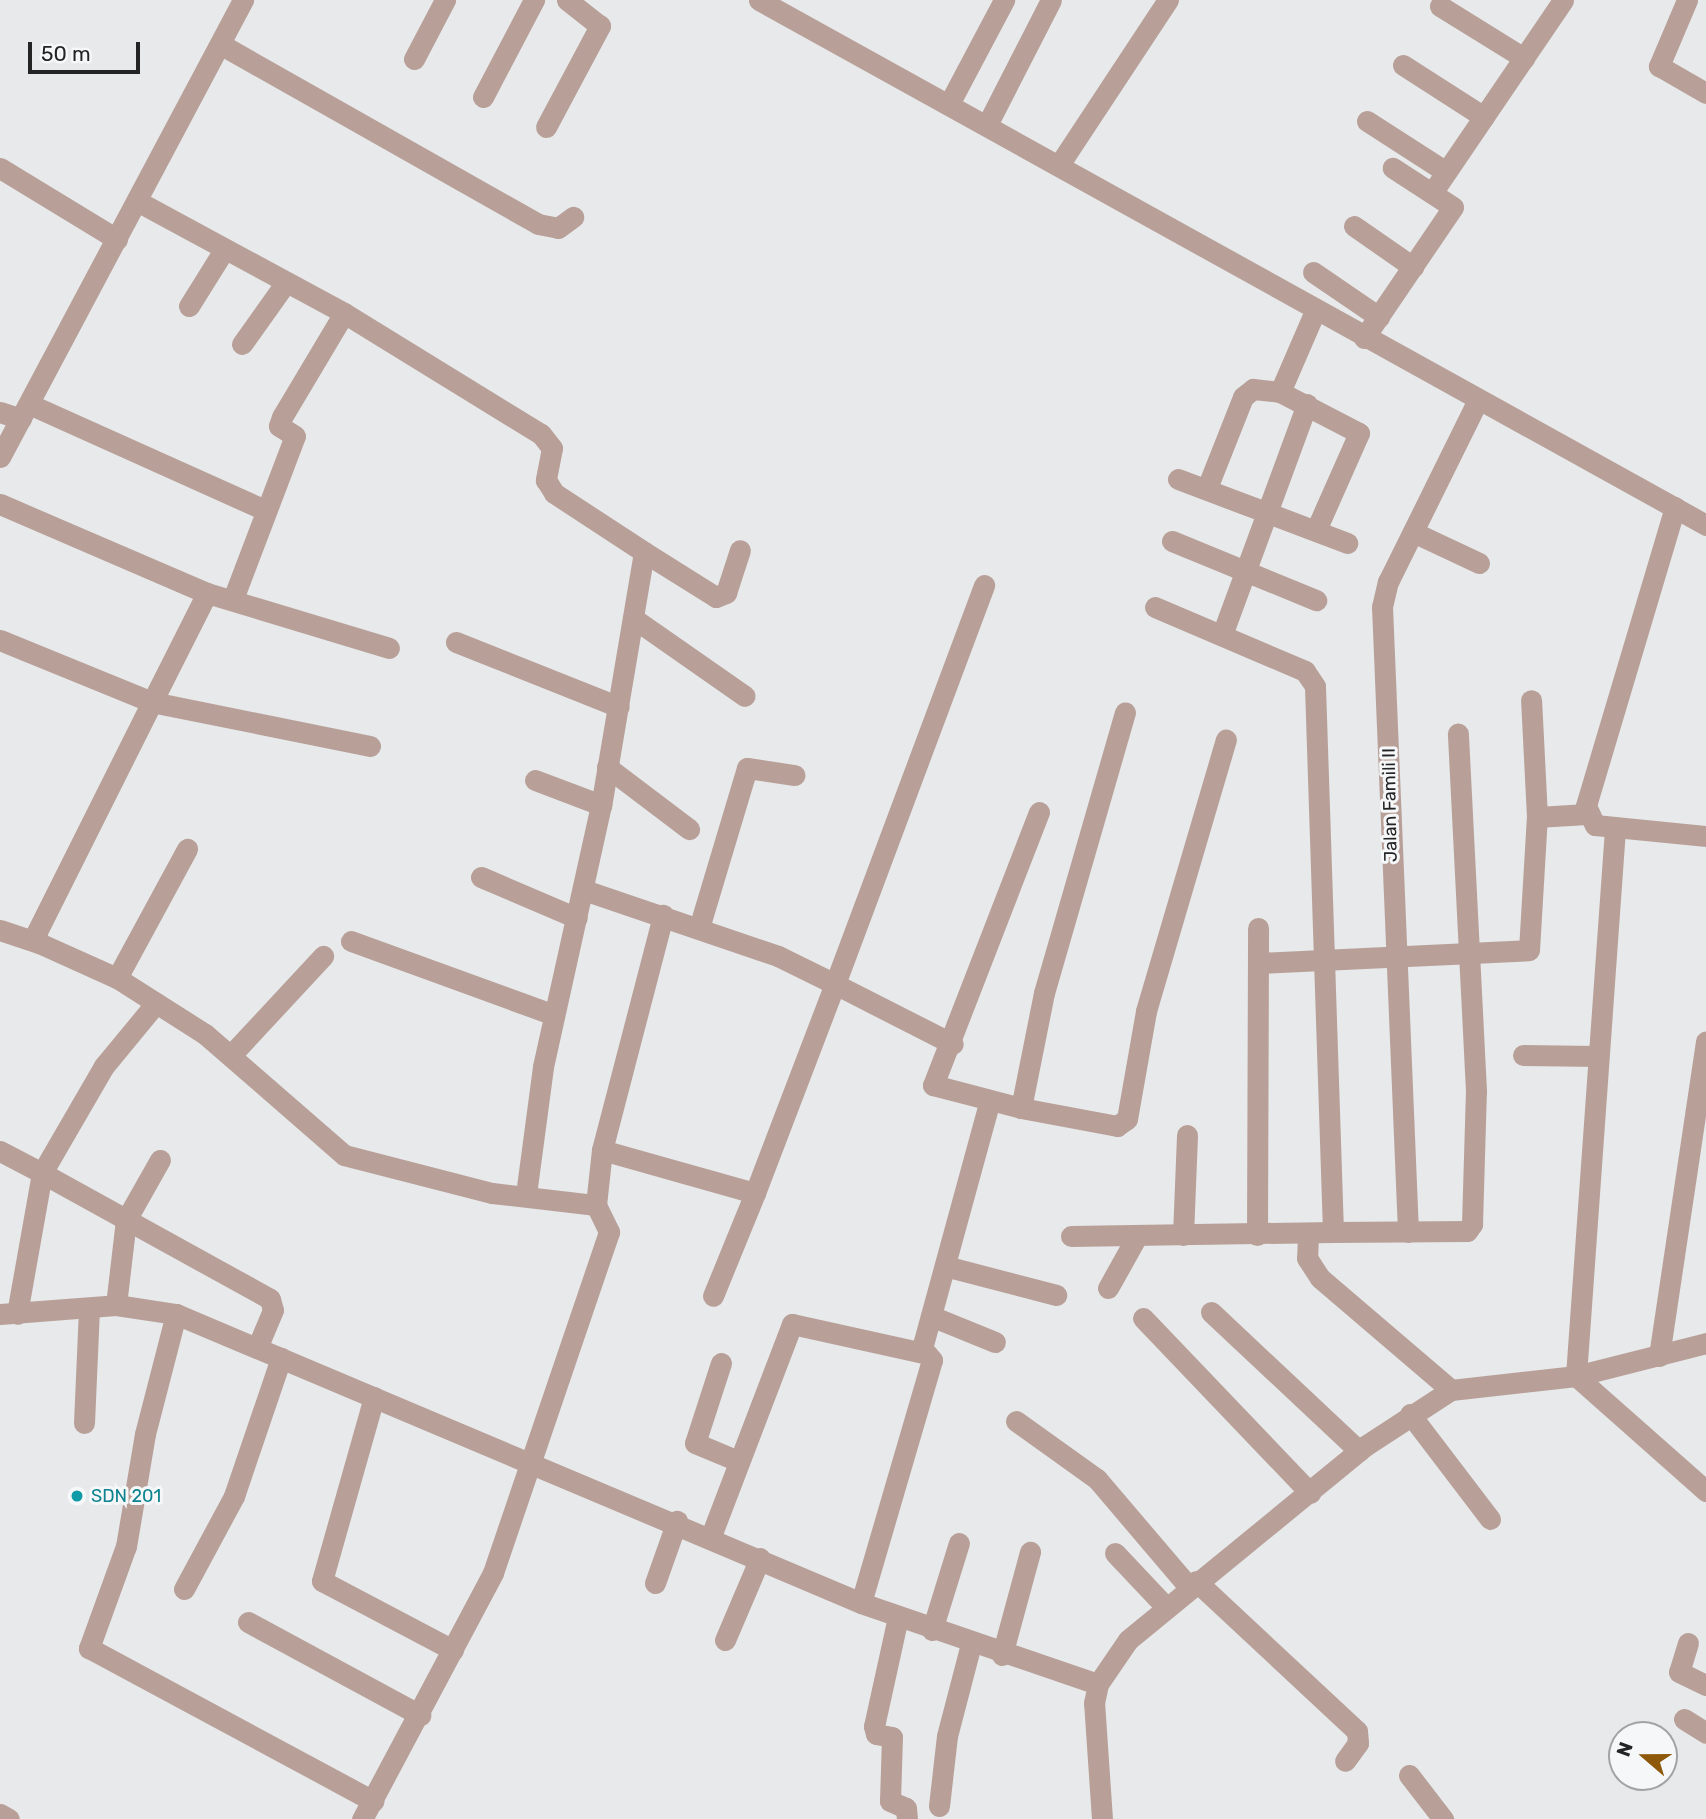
<!DOCTYPE html>
<html>
<head>
<meta charset="utf-8">
<style>
	body { margin:0 }
	#map { position:relative; width:1706px; height:1819px; overflow:hidden; background:#e7e9eb; font-family:Rubik,sans-serif }
	div>[style] { position:absolute }
	.minor>* { height:21px; margin:-10.5px; padding:0 10.5px; transform-origin:10.5px; border-radius:10.5px; background:#b8a099 }
	.dots>* { width:19px; height:19px; translate:-50% -50%; box-sizing:border-box; border:4px solid #f5f7f8; border-radius:50% }
	span { translate:-50% -50%; white-space:nowrap; text-align:center; line-height:1.15; -webkit-text-stroke:6px #f5f7f8; paint-order:stroke }
	.street-label { font-size:18px; color:#242425 }
	.culture-label { font-size:18px; color:#0d838f }
	.left { translate:0 -50%; text-align:left }
	.north { position:absolute; left:1608px; top:1721px; width:70px; height:70px; box-sizing:border-box; background:#f5f7f8; border:2px solid #a1a3a4; border-radius:50%; rotate:290deg; font-size:19px; font-weight:700; line-height:28px; text-align:center; color:#242425 }
	.north::after { content:''; display:block; margin:auto; width:24px; height:32px; background:#8e590b; clip-path:polygon(50% 0,100% 100%,50% 72%,0 100%) }
	.scale { position:absolute; left:28px; top:42px; width:112px; height:32px; box-sizing:border-box; border:4px solid #242425; border-top:0; padding-left:9px; font-size:21px; line-height:24px; white-space:nowrap; color:#242425; -webkit-text-stroke:5px #f5f7f8; paint-order:stroke }
</style>
</head>
<body>
<div id="map">
	<div class="minor">
		<i style="left:759px;top:0;width:1083px;rotate:29deg"></i>
		<i style="left:1687px;top:0;width:72px;rotate:113deg"></i>
		<i style="left:1659px;top:66px;width:54px;rotate:29.9deg"></i>
		<i style="left:1440px;top:6px;width:99px;rotate:31.8deg"></i>
		<i style="left:220px;top:44px;width:365px;rotate:29.5deg"></i>
		<i style="left:538px;top:224px;width:20px;rotate:11deg"></i>
		<i style="left:558px;top:228px;width:19px;rotate:-36deg"></i>
		<i style="left:414px;top:59px;width:67px;rotate:-62.3deg"></i>
		<i style="left:1403px;top:65px;width:96px;rotate:32.7deg"></i>
		<i style="left:483px;top:97px;width:110px;rotate:-62.3deg"></i>
		<i style="left:949px;top:104px;width:118px;rotate:-62.1deg"></i>
		<i style="left:1367px;top:121px;width:94px;rotate:32.8deg"></i>
		<i style="left:987px;top:125px;width:140px;rotate:-62.9deg"></i>
		<i style="left:546px;top:127px;width:115px;rotate:-61.9deg"></i>
		<i style="left:600px;top:26px;width:42px;rotate:-141.8deg"></i>
		<i style="left:1059px;top:165px;width:198px;rotate:-56.6deg"></i>
		<i style="left:0;top:168px;width:137px;rotate:31.3deg"></i>
		<i style="left:1432px;top:193px;width:233px;rotate:-55.8deg"></i>
		<i style="left:137px;top:201px;width:235px;rotate:28.4deg"></i>
		<i style="left:344px;top:313px;width:231px;rotate:31.6deg"></i>
		<i style="left:541px;top:434px;width:18px;rotate:52deg"></i>
		<i style="left:552px;top:448px;width:33px;rotate:101deg"></i>
		<i style="left:546px;top:480px;width:15px;rotate:58deg"></i>
		<i style="left:554px;top:493px;width:108px;rotate:33.2deg"></i>
		<i style="left:644px;top:552px;width:257px;rotate:99.6deg"></i>
		<i style="left:601px;top:805px;width:268px;rotate:102.5deg"></i>
		<i style="left:543px;top:1067px;width:129px;rotate:97.6deg"></i>
		<i style="left:1354px;top:226px;width:72px;rotate:34.8deg"></i>
		<i style="left:1313px;top:272px;width:80px;rotate:34.3deg"></i>
		<i style="left:189px;top:306px;width:66px;rotate:-58deg"></i>
		<i style="left:1364px;top:338px;width:158px;rotate:-55.8deg"></i>
		<i style="left:1453px;top:207px;width:72px;rotate:-147deg"></i>
		<i style="left:242px;top:344px;width:76px;rotate:-54.6deg"></i>
		<i style="left:1280px;top:392px;width:88px;rotate:-66.6deg"></i>
		<i style="left:29px;top:404px;width:259px;rotate:24.2deg"></i>
		<i style="left:0;top:412px;width:22px;rotate:18deg"></i>
		<i style="left:0;top:457px;width:518px;rotate:-62deg"></i>
		<i style="left:1178px;top:479px;width:181px;rotate:20.7deg"></i>
		<i style="left:1207px;top:488px;width:98px;rotate:-68.4deg"></i>
		<i style="left:1243px;top:397px;width:13px;rotate:-39deg"></i>
		<i style="left:1253px;top:389px;width:27px;rotate:6deg"></i>
		<i style="left:1280px;top:392px;width:89px;rotate:27.4deg"></i>
		<i style="left:1359px;top:433px;width:106px;rotate:113.9deg"></i>
		<i style="left:0;top:504px;width:225px;rotate:23.3deg"></i>
		<i style="left:1675px;top:507px;width:312px;rotate:106.6deg"></i>
		<i style="left:1586px;top:806px;width:21px;rotate:65deg"></i>
		<i style="left:1595px;top:825px;width:112px;rotate:5.7deg"></i>
		<i style="left:1413px;top:532px;width:73px;rotate:25.2deg"></i>
		<i style="left:1172px;top:541px;width:156px;rotate:22.3deg"></i>
		<i style="left:644px;top:552px;width:85px;rotate:32deg"></i>
		<i style="left:716px;top:597px;width:11px;rotate:-22deg"></i>
		<i style="left:726px;top:593px;width:45px;rotate:-72deg"></i>
		<i style="left:233px;top:599px;width:174px;rotate:-69.2deg"></i>
		<i style="left:295px;top:436px;width:19px;rotate:-148deg"></i>
		<i style="left:279px;top:426px;width:9px;rotate:-72deg"></i>
		<i style="left:282px;top:417px;width:121px;rotate:-59.2deg"></i>
		<i style="left:633px;top:618px;width:136px;rotate:34.9deg"></i>
		<i style="left:1222px;top:635px;width:246px;rotate:-69.8deg"></i>
		<i style="left:0;top:640px;width:164px;rotate:22.2deg"></i>
		<i style="left:152px;top:702px;width:259px;rotate:116.6deg"></i>
		<i style="left:36px;top:934px;width:9px;rotate:72deg"></i>
		<i style="left:39px;top:943px;width:85px;rotate:24.2deg"></i>
		<i style="left:117px;top:978px;width:104px;rotate:32.5deg"></i>
		<i style="left:205px;top:1034px;width:184px;rotate:41deg"></i>
		<i style="left:344px;top:1155px;width:153px;rotate:14.4deg"></i>
		<i style="left:492px;top:1193px;width:105px;rotate:6.6deg"></i>
		<i style="left:596px;top:1205px;width:30px;rotate:64deg"></i>
		<i style="left:609px;top:1232px;width:360px;rotate:108.8deg"></i>
		<i style="left:493px;top:1573px;width:279px;rotate:118deg"></i>
		<i style="left:456px;top:642px;width:175px;rotate:21.7deg"></i>
		<i style="left:370px;top:746px;width:222px;rotate:-168.6deg"></i>
		<i style="left:152px;top:702px;width:122px;rotate:-63.2deg"></i>
		<i style="left:207px;top:593px;width:190px;rotate:16.8deg"></i>
		<i style="left:607px;top:767px;width:103px;rotate:37.1deg"></i>
		<i style="left:535px;top:780px;width:71px;rotate:20.7deg"></i>
		<i style="left:1039px;top:812px;width:293px;rotate:111.2deg"></i>
		<i style="left:933px;top:1085px;width:91px;rotate:14.6deg"></i>
		<i style="left:1021px;top:1108px;width:117px;rotate:-78.7deg"></i>
		<i style="left:1044px;top:993px;width:292px;rotate:-73.9deg"></i>
		<i style="left:1537px;top:817px;width:50px;rotate:-3.4deg"></i>
		<i style="left:1615px;top:829px;width:548px;rotate:94.08deg"></i>
		<i style="left:1576px;top:1376px;width:174px;rotate:41.5deg"></i>
		<i style="left:481px;top:877px;width:104px;rotate:23.1deg"></i>
		<i style="left:584px;top:890px;width:205px;rotate:18.8deg"></i>
		<i style="left:778px;top:956px;width:64px;rotate:26.2deg"></i>
		<i style="left:835px;top:984px;width:426px;rotate:-69.5deg"></i>
		<i style="left:699px;top:928px;width:167px;rotate:-73.3deg"></i>
		<i style="left:747px;top:768px;width:48px;rotate:8.5deg"></i>
		<i style="left:0;top:930px;width:41px;rotate:18.4deg"></i>
		<i style="left:351px;top:941px;width:216px;rotate:20deg"></i>
		<i style="left:1258px;top:963px;width:271px;rotate:-2.7deg"></i>
		<i style="left:1529px;top:950px;width:133px;rotate:-86.6deg"></i>
		<i style="left:1537px;top:817px;width:117px;rotate:-92.9deg"></i>
		<i style="left:117px;top:978px;width:147px;rotate:-61.5deg"></i>
		<i style="left:156px;top:1003px;width:82px;rotate:129.5deg"></i>
		<i style="left:104px;top:1066px;width:124px;rotate:120.1deg"></i>
		<i style="left:42px;top:1173px;width:260px;rotate:28.9deg"></i>
		<i style="left:270px;top:1299px;width:11px;rotate:75deg"></i>
		<i style="left:273px;top:1310px;width:41px;rotate:112.8deg"></i>
		<i style="left:232px;top:1054px;width:134px;rotate:-47.1deg"></i>
		<i style="left:1523px;top:1055px;width:74px;rotate:0.8deg"></i>
		<i style="left:1021px;top:1108px;width:98px;rotate:10.6deg"></i>
		<i style="left:1117px;top:1126px;width:12px;rotate:-35deg"></i>
		<i style="left:1127px;top:1119px;width:110px;rotate:-80deg"></i>
		<i style="left:1146px;top:1011px;width:283px;rotate:-73.6deg"></i>
		<i style="left:602px;top:1150px;width:159px;rotate:15.7deg"></i>
		<i style="left:755px;top:1193px;width:111px;rotate:112.2deg"></i>
		<i style="left:0;top:1151px;width:47px;rotate:27.6deg"></i>
		<i style="left:42px;top:1173px;width:143px;rotate:100.1deg"></i>
		<i style="left:755px;top:1193px;width:224px;rotate:-69.1deg"></i>
		<i style="left:835px;top:984px;width:132px;rotate:27deg"></i>
		<i style="left:596px;top:1205px;width:55px;rotate:-83.8deg"></i>
		<i style="left:602px;top:1150px;width:243px;rotate:-75.4deg"></i>
		<i style="left:1333px;top:1232px;width:134px;rotate:-0.4deg"></i>
		<i style="left:1467px;top:1231px;width:9px;rotate:-54deg"></i>
		<i style="left:1472px;top:1224px;width:133px;rotate:-88.3deg"></i>
		<i style="left:1476px;top:1091px;width:358px;rotate:-92.9deg"></i>
		<i style="left:1408px;top:1232px;width:626px;rotate:-92.38deg"></i>
		<i style="left:1382px;top:607px;width:26px;rotate:-77deg"></i>
		<i style="left:1388px;top:582px;width:203px;rotate:-63.7deg"></i>
		<i style="left:1308px;top:1234px;width:24px;rotate:92deg"></i>
		<i style="left:1307px;top:1258px;width:24px;rotate:57deg"></i>
		<i style="left:1320px;top:1278px;width:172px;rotate:40.5deg"></i>
		<i style="left:1183px;top:1235px;width:100px;rotate:-87.7deg"></i>
		<i style="left:1257px;top:1235px;width:307px;rotate:-89.8deg"></i>
		<i style="left:1071px;top:1236px;width:262px;rotate:-0.9deg"></i>
		<i style="left:1333px;top:1232px;width:546px;rotate:-91.89deg"></i>
		<i style="left:1315px;top:686px;width:18px;rotate:-124deg"></i>
		<i style="left:1305px;top:671px;width:163px;rotate:-156.9deg"></i>
		<i style="left:945px;top:1266px;width:115px;rotate:14.6deg"></i>
		<i style="left:1108px;top:1288px;width:57px;rotate:-60.8deg"></i>
		<i style="left:116px;top:1305px;width:86px;rotate:-83.3deg"></i>
		<i style="left:126px;top:1220px;width:69px;rotate:-60.5deg"></i>
		<i style="left:1211px;top:1312px;width:203px;rotate:43.2deg"></i>
		<i style="left:0;top:1314px;width:116px;rotate:-4.4deg"></i>
		<i style="left:116px;top:1305px;width:61px;rotate:8.5deg"></i>
		<i style="left:176px;top:1314px;width:743px;rotate:22.87deg"></i>
		<i style="left:861px;top:1603px;width:250px;rotate:18.9deg"></i>
		<i style="left:176px;top:1314px;width:124px;rotate:104.5deg"></i>
		<i style="left:145px;top:1434px;width:114px;rotate:99.6deg"></i>
		<i style="left:126px;top:1546px;width:109px;rotate:109.9deg"></i>
		<i style="left:89px;top:1648px;width:323px;rotate:28.3deg"></i>
		<i style="left:931px;top:1316px;width:69px;rotate:22.1deg"></i>
		<i style="left:1143px;top:1318px;width:242px;rotate:46.3deg"></i>
		<i style="left:921px;top:1352px;width:258px;rotate:-74.7deg"></i>
		<i style="left:1659px;top:1356px;width:318px;rotate:-81.5deg"></i>
		<i style="left:721px;top:1363px;width:84px;rotate:108deg"></i>
		<i style="left:695px;top:1443px;width:47px;rotate:22.7deg"></i>
		<i style="left:374px;top:1397px;width:191px;rotate:105.8deg"></i>
		<i style="left:322px;top:1581px;width:148px;rotate:27.8deg"></i>
		<i style="left:1410px;top:1414px;width:132px;rotate:52.7deg"></i>
		<i style="left:1016px;top:1421px;width:100px;rotate:35.6deg"></i>
		<i style="left:1097px;top:1479px;width:140px;rotate:49.6deg"></i>
		<i style="left:84px;top:1423px;width:113px;rotate:-87.5deg"></i>
		<i style="left:711px;top:1536px;width:227px;rotate:-69.1deg"></i>
		<i style="left:792px;top:1324px;width:138px;rotate:12.5deg"></i>
		<i style="left:927px;top:1354px;width:8px;rotate:50deg"></i>
		<i style="left:932px;top:1360px;width:253px;rotate:106.3deg"></i>
		<i style="left:1115px;top:1553px;width:71px;rotate:46.7deg"></i>
		<i style="left:1196px;top:1581px;width:220px;rotate:43deg"></i>
		<i style="left:1357px;top:1731px;width:12px;rotate:85deg"></i>
		<i style="left:1358px;top:1743px;width:22px;rotate:126deg"></i>
		<i style="left:655px;top:1583px;width:66px;rotate:-70.5deg"></i>
		<i style="left:184px;top:1589px;width:106px;rotate:-61.7deg"></i>
		<i style="left:234px;top:1496px;width:146px;rotate:-71.2deg"></i>
		<i style="left:898px;top:1617px;width:112px;rotate:102.4deg"></i>
		<i style="left:874px;top:1726px;width:8px;rotate:76deg"></i>
		<i style="left:876px;top:1734px;width:16px;rotate:11deg"></i>
		<i style="left:892px;top:1737px;width:64px;rotate:91.8deg"></i>
		<i style="left:890px;top:1801px;width:17px;rotate:24deg"></i>
		<i style="left:906px;top:1808px;width:11px;rotate:85deg"></i>
		<i style="left:248px;top:1622px;width:196px;rotate:28.4deg"></i>
		<i style="left:932px;top:1630px;width:91px;rotate:-72.8deg"></i>
		<i style="left:725px;top:1640px;width:89px;rotate:-66.9deg"></i>
		<i style="left:1688px;top:1643px;width:30px;rotate:107deg"></i>
		<i style="left:1679px;top:1672px;width:30px;rotate:26deg"></i>
		<i style="left:1002px;top:1655px;width:107px;rotate:-74.8deg"></i>
		<i style="left:1684px;top:1719px;width:26px;rotate:32deg"></i>
		<i style="left:1409px;top:1775px;width:56px;rotate:52.3deg"></i>
		<i style="left:939px;top:1806px;width:70px;rotate:-83.5deg"></i>
		<i style="left:947px;top:1736px;width:95px;rotate:-75.4deg"></i>
		<i style="left:0;top:1814px;width:10px;rotate:29deg"></i>
		<i style="left:1102px;top:1819px;width:116px;rotate:-93.9deg"></i>
		<i style="left:1094px;top:1703px;width:19px;rotate:-78deg"></i>
		<i style="left:1098px;top:1684px;width:53px;rotate:-55.7deg"></i>
		<i style="left:1128px;top:1640px;width:306px;rotate:-39.3deg"></i>
		<i style="left:1365px;top:1446px;width:103px;rotate:-33.1deg"></i>
		<i style="left:1451px;top:1390px;width:126px;rotate:-6.4deg"></i>
		<i style="left:1576px;top:1376px;width:134px;rotate:-14.2deg"></i>
	</div>
	<div class="dots">
		<i style="left:77px;top:1496px;background:#0f9aa8"></i>
	</div>
	<div class="street-label">
		<span style="left:1390px;top:805px;rotate:-91deg">Jalan Famili II</span>
	</div>
	<div class="culture-label">
		<span class="left" style="left:91px;top:1496px">SDN 201</span>
	</div>
	<div class="north">N</div>
	<div class="scale">50 m</div>
</div>
</body>
</html>
